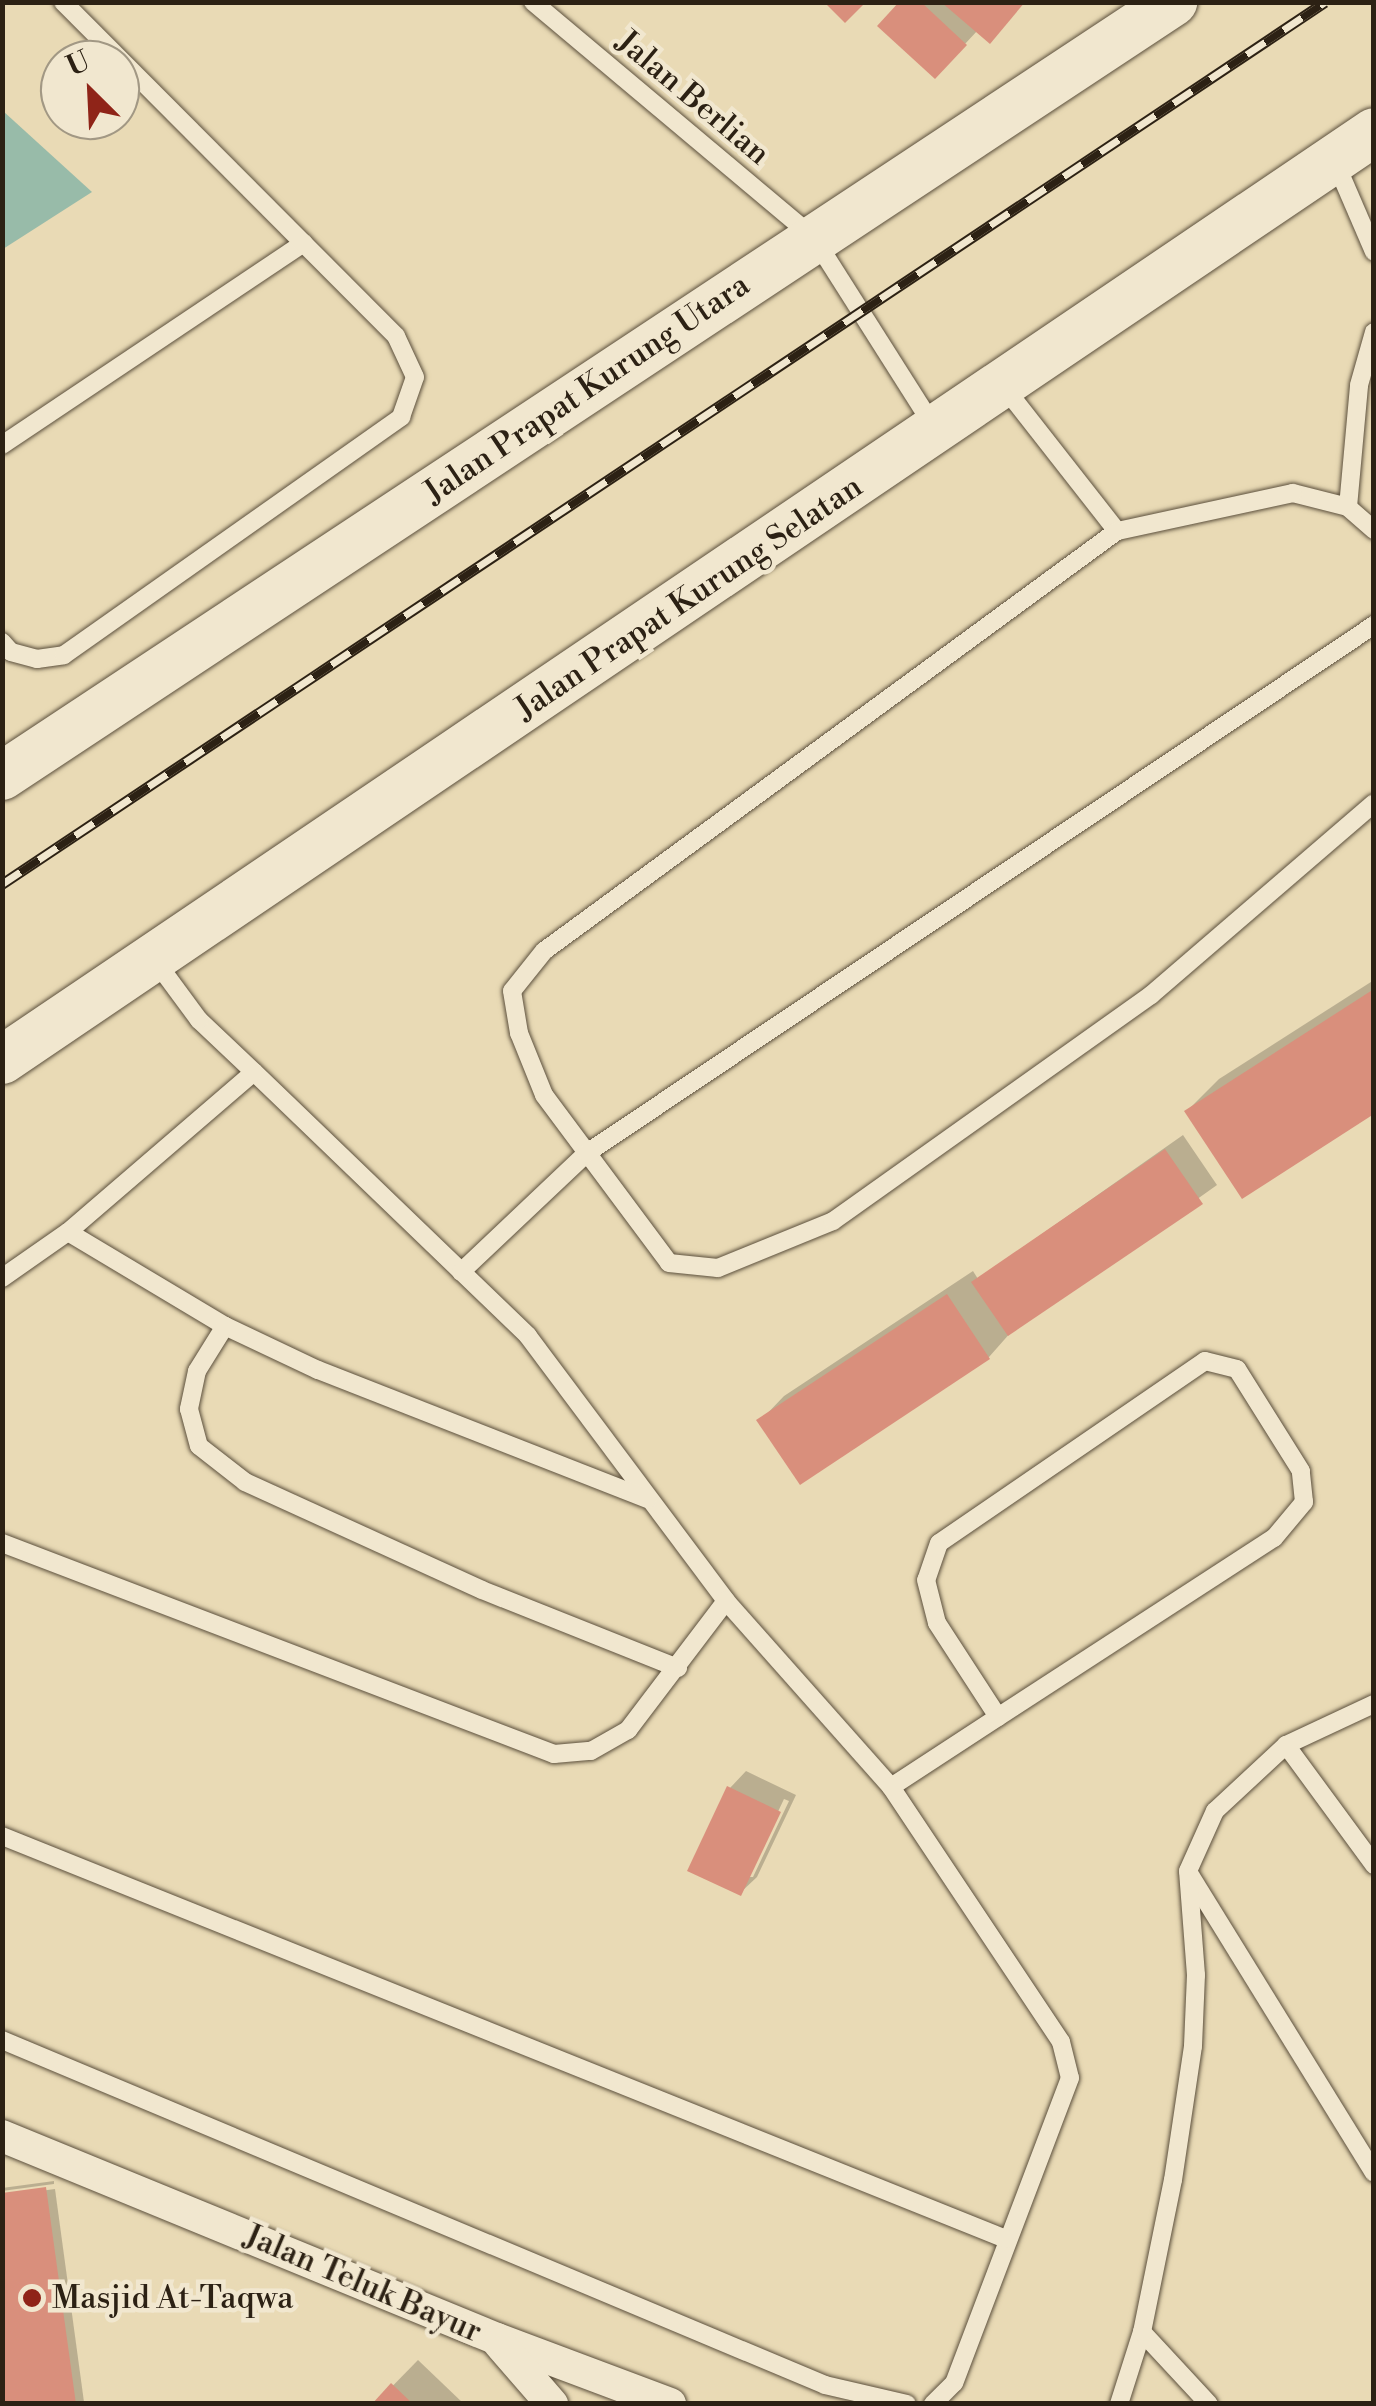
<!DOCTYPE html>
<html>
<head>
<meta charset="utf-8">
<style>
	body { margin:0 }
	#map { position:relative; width:1376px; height:2406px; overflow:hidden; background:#e9dab5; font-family:"Libre Bodoni",serif }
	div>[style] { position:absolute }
	.water>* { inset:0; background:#98bba9 }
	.shadow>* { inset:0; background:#0003 }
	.building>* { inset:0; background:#d98f7c }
	.roads { filter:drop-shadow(0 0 2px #5b4f3c) drop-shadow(0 0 2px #5b4f3c) }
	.lane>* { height:18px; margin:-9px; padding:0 9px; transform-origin:9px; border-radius:9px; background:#f1e7cf }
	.street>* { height:32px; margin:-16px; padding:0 16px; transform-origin:16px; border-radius:16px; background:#f1e7cf }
	.secondary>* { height:48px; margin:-24px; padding:0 24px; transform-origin:24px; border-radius:24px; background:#f1e7cf }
	.rail>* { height:11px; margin-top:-5.5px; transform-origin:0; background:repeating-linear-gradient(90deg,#f1e7cf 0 22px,#2c2114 0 44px); box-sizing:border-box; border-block:2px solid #2c2114 }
	.dots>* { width:28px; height:28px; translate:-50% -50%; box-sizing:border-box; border:5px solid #f1e7cf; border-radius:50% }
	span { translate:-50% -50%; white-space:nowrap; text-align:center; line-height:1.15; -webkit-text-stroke:9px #f1e7cf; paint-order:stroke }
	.street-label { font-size:32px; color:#2c2114 }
	.poi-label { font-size:32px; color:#2c2114 }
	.left { translate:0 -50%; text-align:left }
	.frame { position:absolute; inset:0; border:5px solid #2c2114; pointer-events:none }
	.north { position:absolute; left:40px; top:40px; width:100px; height:100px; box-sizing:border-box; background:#f1e7cf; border:2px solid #a29884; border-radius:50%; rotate:336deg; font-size:28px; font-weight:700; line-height:40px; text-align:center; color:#2c2114 }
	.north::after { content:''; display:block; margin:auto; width:35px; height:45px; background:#8f2418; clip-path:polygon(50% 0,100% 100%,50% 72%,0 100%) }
</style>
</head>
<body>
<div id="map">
	<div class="water">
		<i style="clip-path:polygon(3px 111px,92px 192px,3px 249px)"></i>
	</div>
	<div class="shadow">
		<i style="clip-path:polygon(902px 2px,1024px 2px,978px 30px,951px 59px)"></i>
		<i style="clip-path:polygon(1374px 980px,1374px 1111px,1187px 1111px,1219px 1079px)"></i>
		<i style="clip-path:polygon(1183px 1135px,1217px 1185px,1012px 1331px,989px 1357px,760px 1421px,784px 1396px,973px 1271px,978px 1279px)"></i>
		<i style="clip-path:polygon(evenodd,746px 1771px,796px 1795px,757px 1877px,740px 1893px,730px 1788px,746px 1771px,784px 1799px,789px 1801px,753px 1877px,747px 1877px,784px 1799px)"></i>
		<i style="clip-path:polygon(54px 2181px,54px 2184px,2px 2191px,2px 2188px)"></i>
		<i style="clip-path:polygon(55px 2189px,84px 2402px,2px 2404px,2px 2196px)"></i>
		<i style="clip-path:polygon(418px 2360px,464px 2404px,375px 2404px)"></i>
	</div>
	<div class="building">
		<i style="clip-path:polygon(824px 2px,866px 2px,845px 23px)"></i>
		<i style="clip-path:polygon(899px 2px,921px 2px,967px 45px,935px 79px,877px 26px)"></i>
		<i style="clip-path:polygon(941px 2px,1025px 2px,990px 44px)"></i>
		<i style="clip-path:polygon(1374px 989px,1374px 1114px,1242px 1199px,1184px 1111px)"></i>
		<i style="clip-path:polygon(1165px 1149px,1203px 1204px,1008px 1336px,971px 1282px)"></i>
		<i style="clip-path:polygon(947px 1294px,990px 1359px,800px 1485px,756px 1420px)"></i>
		<i style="clip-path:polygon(727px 1786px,781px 1812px,741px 1896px,687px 1871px)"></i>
		<i style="clip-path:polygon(46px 2187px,76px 2404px,2px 2404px,2px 2193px)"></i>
		<i style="clip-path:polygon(391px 2383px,413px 2404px,372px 2404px)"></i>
	</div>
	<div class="roads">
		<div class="lane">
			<i style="left:533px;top:2px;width:367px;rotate:40deg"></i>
			<i style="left:814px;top:238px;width:224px;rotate:57.6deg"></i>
			<i style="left:1334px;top:159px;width:101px;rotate:66.7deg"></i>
			<i style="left:1004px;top:387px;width:183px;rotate:51.9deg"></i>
			<i style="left:2px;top:445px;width:363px;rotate:-33.8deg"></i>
			<i style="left:1348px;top:507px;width:122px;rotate:-84.8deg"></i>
			<i style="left:1359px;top:385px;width:55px;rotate:-74.2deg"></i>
			<i style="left:1374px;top:530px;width:35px;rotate:-139deg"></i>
			<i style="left:1348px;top:507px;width:57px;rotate:-165.7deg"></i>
			<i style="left:1293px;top:493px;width:180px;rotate:167.8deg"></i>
			<i style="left:1117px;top:531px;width:710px;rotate:143.76deg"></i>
			<i style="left:544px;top:951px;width:51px;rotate:128.7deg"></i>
			<i style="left:512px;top:991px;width:43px;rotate:80.5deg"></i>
			<i style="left:519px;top:1033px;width:67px;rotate:68deg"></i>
			<i style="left:544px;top:1095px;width:209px;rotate:53.3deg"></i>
			<i style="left:669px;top:1263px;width:49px;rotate:5.8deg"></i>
			<i style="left:718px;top:1268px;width:124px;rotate:-22.2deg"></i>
			<i style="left:833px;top:1221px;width:390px;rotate:-35.4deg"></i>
			<i style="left:1151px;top:995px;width:294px;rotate:-40.7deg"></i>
			<i style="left:2px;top:642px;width:13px;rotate:48deg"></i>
			<i style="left:11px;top:652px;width:27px;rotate:15deg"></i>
			<i style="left:37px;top:659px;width:27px;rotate:-8deg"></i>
			<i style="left:64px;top:655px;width:413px;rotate:-35.2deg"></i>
			<i style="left:401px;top:417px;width:42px;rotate:-70.7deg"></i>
			<i style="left:415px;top:377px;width:45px;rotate:-114.9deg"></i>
			<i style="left:396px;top:336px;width:472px;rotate:-134.9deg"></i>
			<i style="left:254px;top:1072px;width:380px;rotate:43.9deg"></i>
			<i style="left:528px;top:1336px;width:331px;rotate:53.2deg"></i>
			<i style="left:726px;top:1601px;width:249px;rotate:48.4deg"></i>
			<i style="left:891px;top:1787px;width:306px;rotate:56.3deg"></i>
			<i style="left:1061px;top:2042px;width:37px;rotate:76deg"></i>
			<i style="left:1070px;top:2078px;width:326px;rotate:110.8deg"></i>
			<i style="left:954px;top:2383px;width:30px;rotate:135deg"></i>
			<i style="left:68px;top:1232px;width:183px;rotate:30.9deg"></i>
			<i style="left:225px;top:1326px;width:103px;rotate:25.3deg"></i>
			<i style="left:318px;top:1370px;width:354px;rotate:21.4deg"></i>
			<i style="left:461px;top:1272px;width:173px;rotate:-43.4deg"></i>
			<i style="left:587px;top:1153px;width:948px;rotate:-33.86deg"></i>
			<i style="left:2px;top:1278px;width:80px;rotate:-34.9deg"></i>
			<i style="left:68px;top:1232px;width:245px;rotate:-40.7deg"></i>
			<i style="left:254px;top:1072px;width:76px;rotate:-136.6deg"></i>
			<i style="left:199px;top:1020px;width:76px;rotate:-126.4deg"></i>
			<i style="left:225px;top:1326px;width:53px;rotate:121.9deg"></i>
			<i style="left:197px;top:1371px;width:39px;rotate:102deg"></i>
			<i style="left:189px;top:1409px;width:38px;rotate:75deg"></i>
			<i style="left:199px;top:1446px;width:58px;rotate:38deg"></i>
			<i style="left:245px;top:1482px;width:260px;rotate:24.5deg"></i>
			<i style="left:482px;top:1590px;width:211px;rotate:21.7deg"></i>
			<i style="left:2px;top:1543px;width:591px;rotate:20.92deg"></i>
			<i style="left:554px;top:1754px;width:37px;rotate:-5deg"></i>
			<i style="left:591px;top:1751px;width:43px;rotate:-29.6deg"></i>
			<i style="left:628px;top:1730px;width:162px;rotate:-52.8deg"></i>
			<i style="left:1286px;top:1745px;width:97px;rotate:-25deg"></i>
			<i style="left:891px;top:1787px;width:128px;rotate:-33.2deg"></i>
			<i style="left:998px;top:1717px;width:329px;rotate:-33deg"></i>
			<i style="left:1274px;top:1538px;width:47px;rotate:-50.2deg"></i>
			<i style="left:1304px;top:1502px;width:31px;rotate:-96deg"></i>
			<i style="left:1301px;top:1471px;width:120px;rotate:-122.1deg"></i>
			<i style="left:1237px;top:1369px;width:33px;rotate:-166deg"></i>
			<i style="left:1205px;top:1361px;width:322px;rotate:145.6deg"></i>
			<i style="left:939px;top:1543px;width:39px;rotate:109deg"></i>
			<i style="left:926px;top:1580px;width:44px;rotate:75.7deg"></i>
			<i style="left:937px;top:1623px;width:112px;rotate:57deg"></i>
			<i style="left:2px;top:1836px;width:1082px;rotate:21.87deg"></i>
			<i style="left:1190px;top:1875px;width:350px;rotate:58.3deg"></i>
			<i style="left:2px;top:2040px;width:892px;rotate:22.74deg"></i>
			<i style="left:825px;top:2385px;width:84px;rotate:13deg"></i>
			<i style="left:1142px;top:2332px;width:98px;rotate:47.1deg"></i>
			<i style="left:1119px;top:2404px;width:76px;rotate:-72.3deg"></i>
			<i style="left:1142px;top:2332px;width:155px;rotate:-78.5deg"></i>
			<i style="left:1173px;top:2180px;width:135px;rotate:-81.5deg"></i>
			<i style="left:1193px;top:2046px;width:71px;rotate:-87.6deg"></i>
			<i style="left:1196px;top:1975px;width:104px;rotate:-94.4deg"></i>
			<i style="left:1188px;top:1871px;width:66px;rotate:-65.8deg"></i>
			<i style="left:1215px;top:1811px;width:97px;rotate:-42.9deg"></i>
			<i style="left:1286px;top:1745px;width:149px;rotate:53.7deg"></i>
		</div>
		<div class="street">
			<i style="left:2px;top:2136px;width:535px;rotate:22.3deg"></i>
			<i style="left:497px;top:2339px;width:185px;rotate:20.6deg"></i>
			<i style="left:499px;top:2343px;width:81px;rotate:49deg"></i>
		</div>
		<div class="secondary">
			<i style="left:2px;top:776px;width:1404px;rotate:-33.46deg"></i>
			<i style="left:2px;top:1060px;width:1656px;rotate:-34.07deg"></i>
		</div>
	</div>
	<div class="rail">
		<i style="left:2px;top:884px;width:1590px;rotate:-33.69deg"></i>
	</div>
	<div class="dots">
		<i style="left:32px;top:2298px;background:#8f2418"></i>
	</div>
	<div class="street-label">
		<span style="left:693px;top:98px;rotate:40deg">Jalan Berlian</span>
		<span style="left:587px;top:389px;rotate:-34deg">Jalan Prapat Kurung Utara</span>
		<span style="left:689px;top:598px;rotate:-34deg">Jalan Prapat Kurung Selatan</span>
		<span style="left:363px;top:2284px;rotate:23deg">Jalan Teluk Bayur</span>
	</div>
	<div class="poi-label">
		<span class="left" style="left:52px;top:2298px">Masjid At-Taqwa</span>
	</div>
	<div class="frame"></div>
	<div class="north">U</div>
</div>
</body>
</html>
